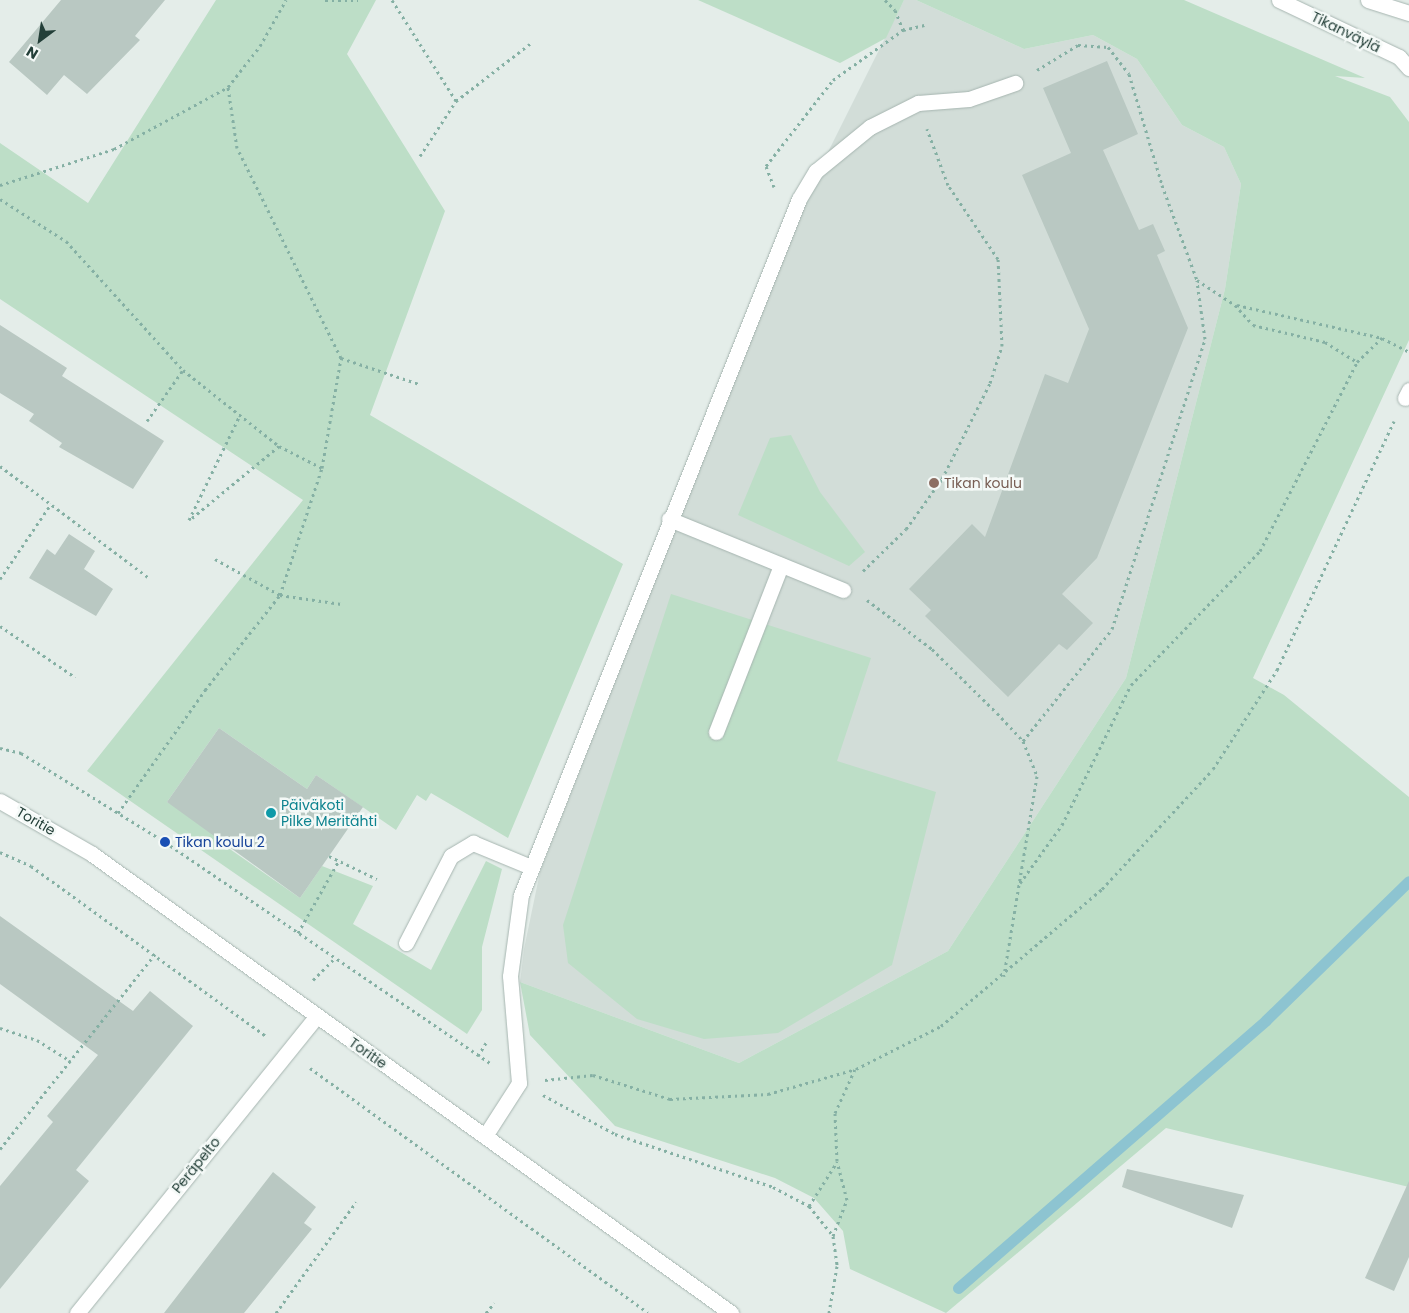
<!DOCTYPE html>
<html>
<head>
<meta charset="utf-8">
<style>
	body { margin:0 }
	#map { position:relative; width:1409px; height:1313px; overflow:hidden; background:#e4ede9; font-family:Poppins,sans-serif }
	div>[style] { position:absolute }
	.built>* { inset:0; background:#d2ddd8 }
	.green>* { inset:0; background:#bddec7 }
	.stream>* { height:11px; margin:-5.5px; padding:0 5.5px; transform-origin:5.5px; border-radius:5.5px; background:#8dc4d1 }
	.building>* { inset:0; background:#b9c8c2 }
	.path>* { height:3px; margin-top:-1.5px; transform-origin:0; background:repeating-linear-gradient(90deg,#85b0a4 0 2.5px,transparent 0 6.5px) }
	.roads { filter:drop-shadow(0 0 1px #a6b5b0) drop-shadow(0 0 1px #a6b5b0) }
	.service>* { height:15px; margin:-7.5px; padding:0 7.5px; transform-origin:7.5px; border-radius:7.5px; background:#fff }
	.minor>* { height:15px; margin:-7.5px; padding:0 7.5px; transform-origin:7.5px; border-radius:7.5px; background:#fff }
	.tertiary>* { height:15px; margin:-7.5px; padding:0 7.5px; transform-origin:7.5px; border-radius:7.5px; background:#fff }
	.secondary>* { height:15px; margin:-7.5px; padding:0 7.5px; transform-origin:7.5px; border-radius:7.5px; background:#fff }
	.dots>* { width:14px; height:14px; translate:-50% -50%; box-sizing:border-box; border:2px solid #f4f9f7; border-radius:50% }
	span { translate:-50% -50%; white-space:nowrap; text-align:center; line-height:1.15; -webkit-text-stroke:5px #f4f9f7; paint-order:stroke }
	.street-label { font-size:14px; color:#233f38 }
	.education-label { font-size:14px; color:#785e54 }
	.left { translate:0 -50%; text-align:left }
	.culture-label { font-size:14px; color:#0d838f }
	.transit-label { font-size:14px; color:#164399 }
	.north { position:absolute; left:15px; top:15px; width:50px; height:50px; -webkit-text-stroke:4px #f4f9f7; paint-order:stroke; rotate:211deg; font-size:14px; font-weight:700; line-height:20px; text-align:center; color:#233f38 }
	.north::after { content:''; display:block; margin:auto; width:18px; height:22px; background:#233f38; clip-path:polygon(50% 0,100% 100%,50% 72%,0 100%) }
</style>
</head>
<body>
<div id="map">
	<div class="built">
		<i style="clip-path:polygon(904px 0,916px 0,1024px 49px,1093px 35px,1137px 59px,1182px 125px,1224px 147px,1241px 184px,1225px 289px,1126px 678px,948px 951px,739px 1063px,520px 982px,524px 949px,540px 872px,803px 202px)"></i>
	</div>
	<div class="green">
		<i style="clip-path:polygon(216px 0,376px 0,347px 54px,445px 211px,370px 415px,623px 564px,508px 838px,431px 793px,426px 801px,417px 795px,396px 830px,316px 775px,307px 789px,219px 728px,167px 802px,231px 835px,224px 845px,300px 898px,322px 866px,373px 886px,353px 924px,431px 970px,486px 861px,502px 869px,482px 947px,482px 1010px,467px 1034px,87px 771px,303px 500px,0 299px,0 143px,88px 203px)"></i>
		<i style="clip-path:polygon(698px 0,904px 0,886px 38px,840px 63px)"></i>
		<i style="clip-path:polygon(916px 0,1184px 0,1365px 78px,1335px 76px,1390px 97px,1409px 122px,1409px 340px,1253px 678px,1284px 695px,1409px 797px,1409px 1187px,1166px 1128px,946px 1313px,850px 1269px,843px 1231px,814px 1198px,775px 1178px,615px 1126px,530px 1035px,520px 982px,739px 1063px,948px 951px,1126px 678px,1225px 289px,1241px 184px,1224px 147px,1182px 125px,1137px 59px,1093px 35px,1024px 49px)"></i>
		<i style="clip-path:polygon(791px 435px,820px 492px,865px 552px,849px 566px,738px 515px,770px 438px)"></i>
		<i style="clip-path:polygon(671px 594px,871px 658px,837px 761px,936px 792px,892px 965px,778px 1033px,704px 1039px,637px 1019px,568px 963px,563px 925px)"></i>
	</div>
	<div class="stream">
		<i style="left:958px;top:1288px;width:408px;rotate:-41deg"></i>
		<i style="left:1266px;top:1020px;width:199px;rotate:-44.2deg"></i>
	</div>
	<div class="building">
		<i style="clip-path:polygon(61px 0,165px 0,135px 36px,140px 40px,87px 94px,64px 75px,47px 95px,9px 62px)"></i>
		<i style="clip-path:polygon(1107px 61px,1138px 134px,1103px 150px,1139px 230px,1153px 224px,1165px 251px,1157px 255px,1188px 328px,1097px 558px,1062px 594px,1093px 623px,1067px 650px,1059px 644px,1008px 697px,925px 616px,931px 610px,909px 589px,972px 524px,985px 537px,1045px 374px,1068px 383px,1089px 329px,1022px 175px,1071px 153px,1043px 88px)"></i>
		<i style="clip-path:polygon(0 325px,67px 368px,62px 376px,164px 441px,133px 489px,59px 447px,62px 443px,29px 421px,34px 414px,0 393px)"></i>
		<i style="clip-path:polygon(69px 534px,95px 551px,84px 569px,113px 589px,96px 616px,29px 578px,47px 549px,55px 555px)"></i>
		<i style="clip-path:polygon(219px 728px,307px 789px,316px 775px,363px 807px,300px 898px,167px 802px)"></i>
		<i style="clip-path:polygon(0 916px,133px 1011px,150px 991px,193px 1026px,76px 1170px,89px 1181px,0 1289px,0 1186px,53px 1122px,47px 1116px,98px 1055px,0 984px)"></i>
		<i style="clip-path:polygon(1127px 1169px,1244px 1195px,1232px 1228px,1122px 1187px)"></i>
		<i style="clip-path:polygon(273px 1172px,316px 1207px,304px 1223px,312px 1229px,244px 1313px,164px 1313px)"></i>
		<i style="clip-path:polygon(1409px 1181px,1409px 1257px,1394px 1291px,1365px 1278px)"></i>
	</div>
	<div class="path">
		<i style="left:325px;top:0;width:33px"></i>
		<i style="left:392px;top:0;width:120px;rotate:57.6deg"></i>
		<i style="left:885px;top:0;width:14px;rotate:45deg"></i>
		<i style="left:895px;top:10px;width:22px;rotate:68deg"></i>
		<i style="left:1037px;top:70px;width:48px;rotate:-31.4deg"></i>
		<i style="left:1078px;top:45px;width:30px;rotate:4deg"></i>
		<i style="left:1108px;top:47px;width:34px;rotate:52deg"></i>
		<i style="left:1129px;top:74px;width:116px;rotate:73.4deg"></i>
		<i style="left:1162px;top:185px;width:101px;rotate:69.8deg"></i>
		<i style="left:1197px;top:280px;width:45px;rotate:33.3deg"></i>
		<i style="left:1235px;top:305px;width:27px;rotate:48deg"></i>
		<i style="left:1253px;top:325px;width:74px;rotate:13.3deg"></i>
		<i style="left:1325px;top:342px;width:38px;rotate:32deg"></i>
		<i style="left:420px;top:156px;width:66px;rotate:-56.8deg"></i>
		<i style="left:456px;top:101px;width:95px;rotate:-37.7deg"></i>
		<i style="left:0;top:185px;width:120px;rotate:-17.5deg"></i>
		<i style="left:114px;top:149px;width:130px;rotate:-28.5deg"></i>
		<i style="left:228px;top:87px;width:52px;rotate:-52deg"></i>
		<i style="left:260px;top:46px;width:53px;rotate:-60.5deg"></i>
		<i style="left:774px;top:187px;width:22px;rotate:-111deg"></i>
		<i style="left:766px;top:166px;width:109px;rotate:-52.1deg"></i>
		<i style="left:833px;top:80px;width:86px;rotate:-35.5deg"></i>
		<i style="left:903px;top:30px;width:22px;rotate:-13deg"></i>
		<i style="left:0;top:199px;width:78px;rotate:32.5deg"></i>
		<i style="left:66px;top:241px;width:174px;rotate:47.8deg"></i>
		<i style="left:183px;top:370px;width:122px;rotate:38.4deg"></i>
		<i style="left:279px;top:446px;width:48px;rotate:27.1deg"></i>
		<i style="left:1237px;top:305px;width:149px;rotate:12.8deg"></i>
		<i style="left:1382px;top:338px;width:30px;rotate:27deg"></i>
		<i style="left:341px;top:358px;width:82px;rotate:18.4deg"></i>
		<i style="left:147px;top:421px;width:62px;rotate:-54.8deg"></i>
		<i style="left:0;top:466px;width:185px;rotate:36.9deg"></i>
		<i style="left:192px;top:518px;width:113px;rotate:-39.6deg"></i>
		<i style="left:189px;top:520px;width:117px;rotate:-64.1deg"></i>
		<i style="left:215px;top:559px;width:74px;rotate:29deg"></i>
		<i style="left:280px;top:595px;width:62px;rotate:8.4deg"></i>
		<i style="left:863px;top:571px;width:60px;rotate:-44.3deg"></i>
		<i style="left:906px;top:529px;width:62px;rotate:-54.2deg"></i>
		<i style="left:942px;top:479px;width:107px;rotate:-63.4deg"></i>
		<i style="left:990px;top:383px;width:39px;rotate:-72deg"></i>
		<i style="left:1002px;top:346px;width:87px;rotate:-92.6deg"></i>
		<i style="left:998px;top:259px;width:89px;rotate:-124deg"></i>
		<i style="left:948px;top:185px;width:60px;rotate:-110.6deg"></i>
		<i style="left:0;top:579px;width:91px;rotate:-55.8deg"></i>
		<i style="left:867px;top:600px;width:81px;rotate:37deg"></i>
		<i style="left:932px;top:649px;width:91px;rotate:44.6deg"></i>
		<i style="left:997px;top:713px;width:38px;rotate:47deg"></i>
		<i style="left:1023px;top:741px;width:38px;rotate:68deg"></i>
		<i style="left:1037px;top:776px;width:203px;rotate:99.4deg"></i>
		<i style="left:0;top:626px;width:91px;rotate:34.2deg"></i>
		<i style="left:1023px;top:741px;width:143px;rotate:-51.5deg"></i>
		<i style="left:1112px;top:629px;width:305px;rotate:-72.2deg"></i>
		<i style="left:1205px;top:339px;width:59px;rotate:-97.9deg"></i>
		<i style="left:0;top:748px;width:22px;rotate:13deg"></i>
		<i style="left:21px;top:753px;width:169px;rotate:31.7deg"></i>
		<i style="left:165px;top:842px;width:393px;rotate:34.2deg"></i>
		<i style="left:118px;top:813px;width:151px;rotate:-54.7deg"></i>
		<i style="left:205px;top:690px;width:121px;rotate:-51.7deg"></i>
		<i style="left:280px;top:595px;width:134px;rotate:-71.7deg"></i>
		<i style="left:322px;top:468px;width:112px;rotate:-80.2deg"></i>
		<i style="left:341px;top:358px;width:234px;rotate:-116.3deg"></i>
		<i style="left:237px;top:148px;width:62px;rotate:-98.4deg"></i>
		<i style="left:0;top:852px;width:34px;rotate:24deg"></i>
		<i style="left:31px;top:866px;width:290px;rotate:35.9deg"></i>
		<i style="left:329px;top:856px;width:53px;rotate:25.6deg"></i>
		<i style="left:1020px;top:883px;width:72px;rotate:-54.1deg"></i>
		<i style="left:1062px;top:825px;width:156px;rotate:-63.8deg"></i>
		<i style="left:1131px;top:685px;width:186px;rotate:-46.1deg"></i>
		<i style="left:1260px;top:551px;width:212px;rotate:-62.8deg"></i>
		<i style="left:1357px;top:362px;width:35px;rotate:-44deg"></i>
		<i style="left:298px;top:933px;width:81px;rotate:-60.6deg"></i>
		<i style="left:313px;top:980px;width:30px;rotate:-45deg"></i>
		<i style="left:0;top:1028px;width:39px;rotate:18deg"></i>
		<i style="left:37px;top:1040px;width:39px;rotate:32deg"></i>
		<i style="left:478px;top:1056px;width:17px;rotate:-59deg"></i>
		<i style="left:310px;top:1068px;width:417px;rotate:35.9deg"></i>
		<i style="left:545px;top:1080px;width:48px;rotate:-5.9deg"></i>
		<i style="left:593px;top:1075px;width:81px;rotate:17.3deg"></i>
		<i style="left:670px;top:1099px;width:98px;rotate:-2.9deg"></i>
		<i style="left:768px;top:1094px;width:91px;rotate:-15.9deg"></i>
		<i style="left:856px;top:1069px;width:95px;rotate:-26.8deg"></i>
		<i style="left:941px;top:1026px;width:211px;rotate:-40.4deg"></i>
		<i style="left:1102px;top:889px;width:163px;rotate:-47.2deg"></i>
		<i style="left:1213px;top:769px;width:118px;rotate:-57.1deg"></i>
		<i style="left:1277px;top:670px;width:275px;rotate:-64.8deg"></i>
		<i style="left:543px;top:1095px;width:82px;rotate:28.4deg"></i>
		<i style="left:615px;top:1134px;width:167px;rotate:18.5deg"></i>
		<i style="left:773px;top:1187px;width:41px;rotate:27.8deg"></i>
		<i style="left:809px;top:1206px;width:38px;rotate:51deg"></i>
		<i style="left:833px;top:1236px;width:30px;rotate:82deg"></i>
		<i style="left:837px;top:1266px;width:48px;rotate:99.7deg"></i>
		<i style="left:0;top:1149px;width:249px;rotate:-51.5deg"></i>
		<i style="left:809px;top:1206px;width:52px;rotate:-57.5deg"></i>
		<i style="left:833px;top:1236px;width:39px;rotate:-69deg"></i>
		<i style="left:847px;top:1200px;width:40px;rotate:-104.4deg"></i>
		<i style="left:837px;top:1161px;width:48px;rotate:-92.4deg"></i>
		<i style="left:835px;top:1113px;width:48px;rotate:-65.6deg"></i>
		<i style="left:276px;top:1313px;width:137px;rotate:-54.2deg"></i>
		<i style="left:486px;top:1313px;width:13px;rotate:-51deg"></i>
	</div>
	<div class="roads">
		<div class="service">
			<i style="left:1405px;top:398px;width:9px;rotate:-63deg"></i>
			<i style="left:669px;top:519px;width:188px;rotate:22.2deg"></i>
			<i style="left:716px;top:732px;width:179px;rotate:-68.7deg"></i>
			<i style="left:406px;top:943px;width:98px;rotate:-62.7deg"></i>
			<i style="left:451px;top:856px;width:26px;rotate:-31deg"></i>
			<i style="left:473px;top:843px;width:63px;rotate:22.5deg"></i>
			<i style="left:485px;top:1136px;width:63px;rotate:-57.3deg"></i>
			<i style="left:519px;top:1083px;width:107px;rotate:-94.8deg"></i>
			<i style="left:510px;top:976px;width:82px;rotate:-82.3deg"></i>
			<i style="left:521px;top:895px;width:749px;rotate:-68.23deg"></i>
			<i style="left:799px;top:199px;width:33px;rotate:-59deg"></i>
			<i style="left:816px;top:171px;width:70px;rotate:-39.2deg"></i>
			<i style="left:870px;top:127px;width:54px;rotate:-26.6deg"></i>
			<i style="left:918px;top:103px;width:51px;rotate:-4.5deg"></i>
			<i style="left:969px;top:99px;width:49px;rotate:-19.2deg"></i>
		</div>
		<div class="minor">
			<i style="left:77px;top:1313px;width:380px;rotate:-51.1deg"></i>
		</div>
		<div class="tertiary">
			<i style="left:0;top:801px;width:106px;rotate:29.9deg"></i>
			<i style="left:92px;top:854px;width:787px;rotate:35.69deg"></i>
		</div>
		<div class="secondary">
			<i style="left:1279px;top:0;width:133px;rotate:25.4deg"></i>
			<i style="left:1399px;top:57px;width:15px;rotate:48deg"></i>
			<i style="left:1368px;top:0;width:43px;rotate:17.6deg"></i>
		</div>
	</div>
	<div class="dots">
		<i style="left:934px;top:483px;background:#8d6e63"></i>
		<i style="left:271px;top:813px;background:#0f9aa8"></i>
		<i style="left:165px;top:842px;background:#1a4fb4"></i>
	</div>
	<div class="street-label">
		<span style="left:1346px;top:32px;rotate:26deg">Tikanväylä</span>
		<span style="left:36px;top:821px;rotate:30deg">Toritie</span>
		<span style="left:368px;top:1053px;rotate:35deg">Toritie</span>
		<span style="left:196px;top:1165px;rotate:-51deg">Peräpelto</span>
	</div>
	<div class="education-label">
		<span class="left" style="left:944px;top:483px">Tikan koulu</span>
	</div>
	<div class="culture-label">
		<span class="left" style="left:281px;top:813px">Päiväkoti<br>Pilke Meritähti</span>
	</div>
	<div class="transit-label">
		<span class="left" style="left:175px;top:842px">Tikan koulu 2</span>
	</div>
	<div class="north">N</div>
</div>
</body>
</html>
